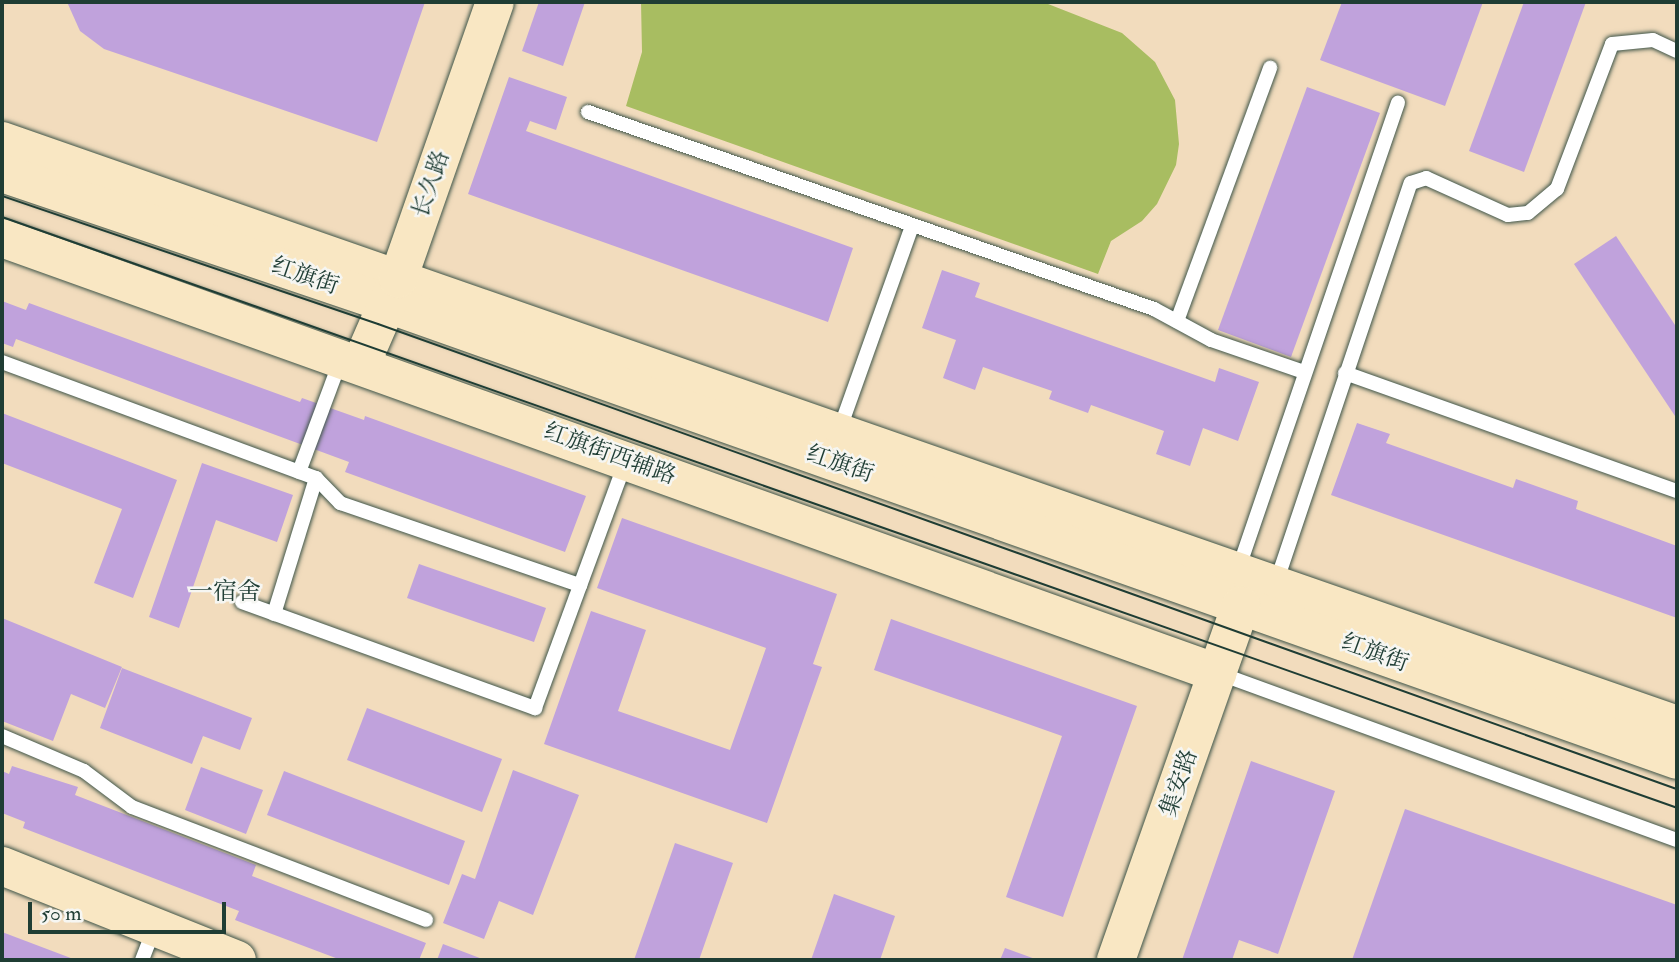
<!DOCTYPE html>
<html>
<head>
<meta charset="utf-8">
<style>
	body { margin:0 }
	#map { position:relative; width:1679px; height:962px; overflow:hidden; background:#f2dcbd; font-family:"IM FELL Double Pica","Noto Serif SC",serif }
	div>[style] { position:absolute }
	.green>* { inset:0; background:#a8bd61 }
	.building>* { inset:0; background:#c0a2dc }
	.roads { filter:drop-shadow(0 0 2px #3f5549) drop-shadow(0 0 2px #3f5549) }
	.lane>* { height:14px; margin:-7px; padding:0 7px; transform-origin:7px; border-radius:7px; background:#fff }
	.secondary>* { height:38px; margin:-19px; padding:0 19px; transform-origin:19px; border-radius:19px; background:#f9e7c3 }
	.tram>* { height:2px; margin:-1px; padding:0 1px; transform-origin:1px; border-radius:1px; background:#1f3d34 }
	span { translate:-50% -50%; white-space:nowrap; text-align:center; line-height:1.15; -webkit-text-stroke:5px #f6f6f2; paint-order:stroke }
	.street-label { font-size:23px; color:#1f3d34 }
	.neighbourhood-label { font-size:24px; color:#1f3d34 }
	.frame { position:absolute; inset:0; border:4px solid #1f3d34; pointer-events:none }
	.scale { position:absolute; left:28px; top:902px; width:198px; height:32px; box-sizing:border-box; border:4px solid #1f3d34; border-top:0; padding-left:9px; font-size:21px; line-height:24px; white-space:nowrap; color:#1f3d34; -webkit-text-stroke:5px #f6f6f2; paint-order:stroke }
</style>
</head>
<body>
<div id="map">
	<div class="green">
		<i style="clip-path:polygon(641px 2px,1043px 2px,1122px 33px,1155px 62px,1175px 100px,1179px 144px,1176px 165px,1157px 204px,1142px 221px,1111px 241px,1098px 274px,626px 106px,642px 52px)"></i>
	</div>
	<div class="building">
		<i style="clip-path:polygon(67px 2px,425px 2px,377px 142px,104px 49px,80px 31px)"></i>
		<i style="clip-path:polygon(539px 2px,585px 2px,563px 66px,522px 51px)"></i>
		<i style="clip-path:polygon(1342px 2px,1483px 2px,1445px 106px,1320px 60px)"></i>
		<i style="clip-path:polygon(1524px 2px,1586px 2px,1524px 172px,1469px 151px)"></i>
		<i style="clip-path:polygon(509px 77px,567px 97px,556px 130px,530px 121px,526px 131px,853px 248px,828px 322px,468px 194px)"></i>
		<i style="clip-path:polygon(1307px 87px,1380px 113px,1291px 357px,1218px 330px)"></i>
		<i style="clip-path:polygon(1616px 236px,1677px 328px,1677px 419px,1574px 264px)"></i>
		<i style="clip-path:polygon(942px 270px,980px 283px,975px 297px,1215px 382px,1219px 368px,1259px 382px,1238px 441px,1203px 428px,1190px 466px,1156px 454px,1164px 431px,1091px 405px,1088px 413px,1049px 399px,1052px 391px,983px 367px,975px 390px,943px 378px,956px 340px,922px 328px)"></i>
		<i style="clip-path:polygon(2px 301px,26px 310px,29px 303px,300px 402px,302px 398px,364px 420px,365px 416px,586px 496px,565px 552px,345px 472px,349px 462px,16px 339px,13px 347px,2px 343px)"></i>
		<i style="clip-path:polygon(2px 413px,177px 480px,133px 598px,94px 583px,122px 509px,2px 463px)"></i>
		<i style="clip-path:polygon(1357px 423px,1390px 434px,1386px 443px,1513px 488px,1516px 479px,1578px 501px,1576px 509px,1677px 546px,1677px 618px,1331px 495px)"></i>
		<i style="clip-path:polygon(202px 463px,293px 495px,277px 542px,216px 520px,179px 628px,149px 617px)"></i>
		<i style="clip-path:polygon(622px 518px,837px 594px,813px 664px,822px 667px,767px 823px,544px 744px,591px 611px,646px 630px,618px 711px,730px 750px,766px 648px,597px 588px)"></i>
		<i style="clip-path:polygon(419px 564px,546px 608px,534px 642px,407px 598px)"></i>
		<i style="clip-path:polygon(2px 618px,122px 667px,105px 708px,71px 694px,53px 741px,2px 721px)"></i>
		<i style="clip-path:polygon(891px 619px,1137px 706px,1063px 917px,1006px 897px,1062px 736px,874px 670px)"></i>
		<i style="clip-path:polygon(122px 668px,252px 718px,240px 750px,203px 736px,192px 764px,100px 728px)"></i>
		<i style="clip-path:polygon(367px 708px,502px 759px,482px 812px,347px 760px)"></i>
		<i style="clip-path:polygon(1251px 761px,1335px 791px,1278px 954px,1239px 940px,1232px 960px,1182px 960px)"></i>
		<i style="clip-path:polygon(12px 766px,78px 787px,75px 795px,256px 865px,252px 876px,426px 943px,419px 960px,341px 960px,235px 920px,239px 911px,23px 828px,25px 822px,2px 813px,2px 771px,9px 774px)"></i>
		<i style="clip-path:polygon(201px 767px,263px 790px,246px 834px,185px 810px)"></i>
		<i style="clip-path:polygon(513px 770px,579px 795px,533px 915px,499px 901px,484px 939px,443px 923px,462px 874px,475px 879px)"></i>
		<i style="clip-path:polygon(284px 771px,465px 841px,449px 885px,267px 815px)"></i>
		<i style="clip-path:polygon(1405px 809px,1677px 905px,1677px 960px,1352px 960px)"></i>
		<i style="clip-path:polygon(675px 843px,733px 863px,699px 960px,634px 960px)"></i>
		<i style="clip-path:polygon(834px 894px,895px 916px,880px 960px,811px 960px)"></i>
		<i style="clip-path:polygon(2px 932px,76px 960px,2px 960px)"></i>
		<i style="clip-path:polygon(443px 944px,485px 960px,437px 960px)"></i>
		<i style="clip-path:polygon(1005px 948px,1038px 960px,1000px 960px)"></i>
	</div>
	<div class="roads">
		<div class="lane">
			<i style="left:588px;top:112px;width:599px;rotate:19.19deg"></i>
			<i style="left:1154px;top:309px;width:65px;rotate:28.5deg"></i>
			<i style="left:1211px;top:340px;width:98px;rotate:19deg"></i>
			<i style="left:1177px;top:321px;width:270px;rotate:-69.8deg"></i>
			<i style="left:2px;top:362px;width:335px;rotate:20.3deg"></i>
			<i style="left:316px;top:478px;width:35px;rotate:46deg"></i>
			<i style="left:340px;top:503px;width:254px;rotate:18.9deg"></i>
			<i style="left:1345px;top:373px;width:352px;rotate:19.6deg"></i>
			<i style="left:839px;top:431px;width:218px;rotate:-70.4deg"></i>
			<i style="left:299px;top:472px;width:117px;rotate:-69.6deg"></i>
			<i style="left:1238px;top:570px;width:494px;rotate:-71.1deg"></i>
			<i style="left:1276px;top:583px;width:422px;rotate:-71.4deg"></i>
			<i style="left:1411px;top:183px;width:16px;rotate:-18deg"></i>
			<i style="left:1426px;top:178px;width:90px;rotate:24.3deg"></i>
			<i style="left:1508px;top:215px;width:20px;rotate:-6deg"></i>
			<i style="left:1528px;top:213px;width:38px;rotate:-40deg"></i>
			<i style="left:1557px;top:189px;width:155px;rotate:-69.2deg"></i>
			<i style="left:1612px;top:44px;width:41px;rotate:-5.6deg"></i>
			<i style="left:1653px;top:40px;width:26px;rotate:25deg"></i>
			<i style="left:242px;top:602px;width:312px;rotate:19.9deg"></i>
			<i style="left:535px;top:708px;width:263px;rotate:-69.8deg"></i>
			<i style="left:274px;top:614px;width:142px;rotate:-72.8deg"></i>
			<i style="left:1218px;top:673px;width:488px;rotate:20deg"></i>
			<i style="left:2px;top:736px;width:89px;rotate:23.1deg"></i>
			<i style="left:84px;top:771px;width:60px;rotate:36.9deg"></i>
			<i style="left:132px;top:807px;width:315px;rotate:21deg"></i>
			<i style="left:142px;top:960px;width:33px;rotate:-69deg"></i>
		</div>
		<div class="secondary">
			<i style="left:2px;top:141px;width:1774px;rotate:19.22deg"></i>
			<i style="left:2px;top:173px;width:408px;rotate:18.7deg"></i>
			<i style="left:388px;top:304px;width:1367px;rotate:19.48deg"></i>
			<i style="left:2px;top:238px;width:1291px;rotate:19.7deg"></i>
			<i style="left:361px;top:364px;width:93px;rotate:-66.5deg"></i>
			<i style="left:398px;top:279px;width:293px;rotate:-70.7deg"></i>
			<i style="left:2px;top:866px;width:253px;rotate:21.8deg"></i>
			<i style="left:1116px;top:960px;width:376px;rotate:-70.6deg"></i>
		</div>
	</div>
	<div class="tram">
		<i style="left:2px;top:196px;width:397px;rotate:18.8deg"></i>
		<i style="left:378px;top:324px;width:1380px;rotate:19.7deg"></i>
		<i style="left:2px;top:217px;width:1776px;rotate:19.43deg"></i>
	</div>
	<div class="street-label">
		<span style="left:431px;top:184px;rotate:-71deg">长久路</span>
		<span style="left:305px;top:276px;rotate:19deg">红旗街</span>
		<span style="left:610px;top:454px;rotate:20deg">红旗街西辅路</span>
		<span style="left:840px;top:464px;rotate:19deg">红旗街</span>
		<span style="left:1375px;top:653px;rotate:20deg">红旗街</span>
		<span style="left:1179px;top:783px;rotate:-71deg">集安路</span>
	</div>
	<div class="neighbourhood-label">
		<span style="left:225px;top:592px">一宿舍</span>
	</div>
	<div class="frame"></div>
	<div class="scale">50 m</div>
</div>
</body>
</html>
